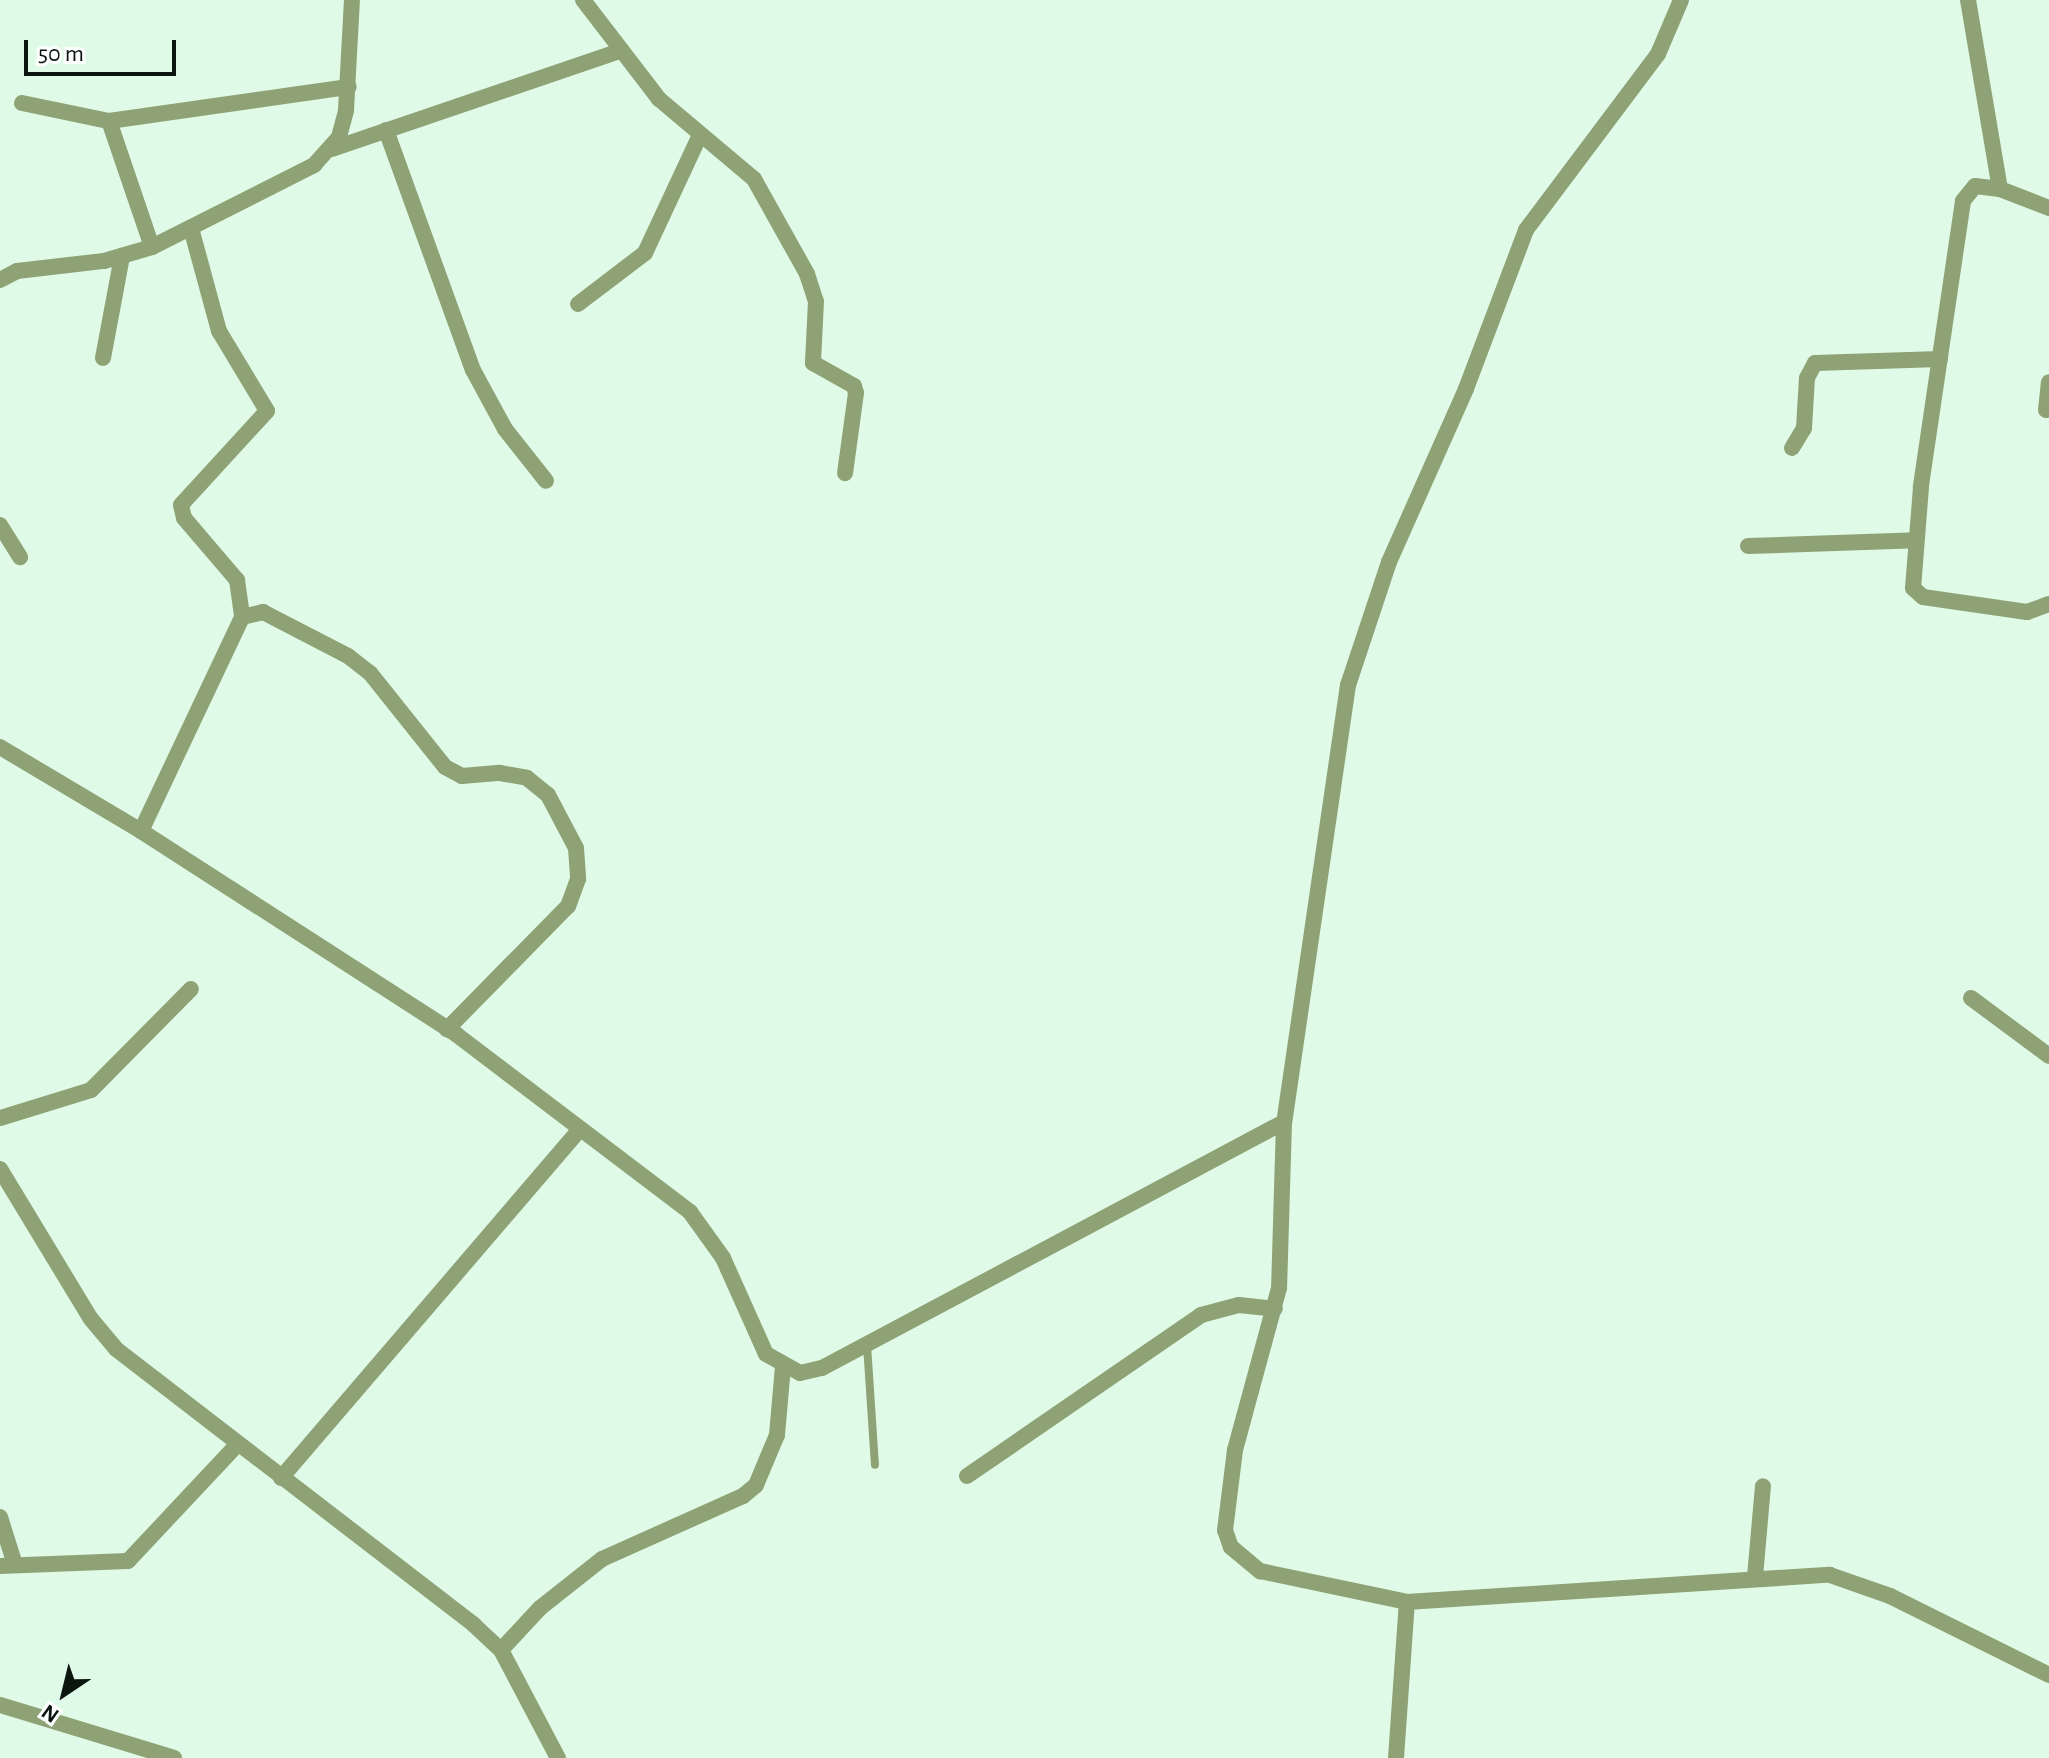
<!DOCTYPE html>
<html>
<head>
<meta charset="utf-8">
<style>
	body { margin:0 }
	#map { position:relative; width:2049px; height:1758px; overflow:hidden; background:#dffbe8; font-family:"Alegreya Sans",sans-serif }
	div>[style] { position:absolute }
	.service>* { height:8px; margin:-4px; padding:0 4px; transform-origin:4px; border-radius:4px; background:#8fa275 }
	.minor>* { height:16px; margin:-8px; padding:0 8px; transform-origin:8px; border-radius:8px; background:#8fa275 }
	span { translate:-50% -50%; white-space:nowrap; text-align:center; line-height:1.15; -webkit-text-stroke:8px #fff; paint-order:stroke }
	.north { position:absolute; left:24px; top:1654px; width:80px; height:80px; -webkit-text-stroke:6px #fff; paint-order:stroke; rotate:215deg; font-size:22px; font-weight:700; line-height:32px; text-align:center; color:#0c1610 }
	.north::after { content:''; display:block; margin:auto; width:28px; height:36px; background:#0c1610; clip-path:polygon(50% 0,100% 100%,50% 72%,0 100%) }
	.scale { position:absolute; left:24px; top:40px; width:152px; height:36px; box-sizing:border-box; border:4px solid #0c1610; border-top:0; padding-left:10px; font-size:24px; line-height:28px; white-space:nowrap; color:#0c1610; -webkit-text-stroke:6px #fff; paint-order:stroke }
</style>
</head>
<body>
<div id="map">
	<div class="service">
		<i style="left:867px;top:1345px;width:120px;rotate:86.2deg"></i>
	</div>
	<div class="minor">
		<i style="left:583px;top:0;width:125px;rotate:52.5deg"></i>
		<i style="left:659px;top:99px;width:124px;rotate:40.1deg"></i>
		<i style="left:754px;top:179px;width:109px;rotate:60.8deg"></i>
		<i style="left:807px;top:274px;width:28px;rotate:72deg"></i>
		<i style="left:816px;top:301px;width:62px;rotate:92.8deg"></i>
		<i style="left:813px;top:363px;width:47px;rotate:29.3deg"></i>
		<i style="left:854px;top:386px;width:7px;rotate:74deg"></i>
		<i style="left:856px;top:393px;width:81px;rotate:97.8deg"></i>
		<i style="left:1681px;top:0;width:59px;rotate:113.1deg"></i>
		<i style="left:1658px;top:54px;width:220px;rotate:126.9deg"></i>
		<i style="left:1526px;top:230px;width:170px;rotate:110.7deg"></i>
		<i style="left:1466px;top:389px;width:189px;rotate:114deg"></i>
		<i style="left:1389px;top:562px;width:130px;rotate:108.4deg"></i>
		<i style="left:1348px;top:685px;width:442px;rotate:98.3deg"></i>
		<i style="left:1284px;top:1122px;width:166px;rotate:91.7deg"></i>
		<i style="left:1279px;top:1288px;width:168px;rotate:105.2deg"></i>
		<i style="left:1235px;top:1450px;width:81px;rotate:97.1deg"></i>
		<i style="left:1225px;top:1530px;width:18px;rotate:71deg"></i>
		<i style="left:1231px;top:1547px;width:38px;rotate:40deg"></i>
		<i style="left:1260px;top:1571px;width:150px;rotate:11.9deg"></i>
		<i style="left:1407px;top:1602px;width:424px;rotate:-3.7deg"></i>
		<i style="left:1830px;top:1575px;width:64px;rotate:19.3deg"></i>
		<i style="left:1890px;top:1596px;width:178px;rotate:26.4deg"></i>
		<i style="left:1968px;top:0;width:192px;rotate:80.4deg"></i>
		<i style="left:2000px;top:189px;width:53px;rotate:21.2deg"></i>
		<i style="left:22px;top:103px;width:89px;rotate:11.7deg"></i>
		<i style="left:386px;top:130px;width:255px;rotate:70.1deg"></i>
		<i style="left:473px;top:370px;width:67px;rotate:61.5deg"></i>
		<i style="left:505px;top:429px;width:66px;rotate:51.7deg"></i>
		<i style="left:332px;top:149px;width:304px;rotate:-18.8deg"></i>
		<i style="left:2000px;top:189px;width:25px;rotate:-173deg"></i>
		<i style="left:1975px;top:186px;width:19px;rotate:129deg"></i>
		<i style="left:1963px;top:201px;width:289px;rotate:98.4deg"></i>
		<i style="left:1921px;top:487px;width:101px;rotate:94.5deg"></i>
		<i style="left:1913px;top:588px;width:13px;rotate:42deg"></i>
		<i style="left:1923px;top:597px;width:105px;rotate:8.2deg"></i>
		<i style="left:2027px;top:612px;width:23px;rotate:-20deg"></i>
		<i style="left:191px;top:228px;width:107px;rotate:74.8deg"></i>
		<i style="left:219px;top:331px;width:93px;rotate:59deg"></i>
		<i style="left:267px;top:411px;width:127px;rotate:132.5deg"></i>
		<i style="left:181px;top:505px;width:13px;rotate:77deg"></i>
		<i style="left:184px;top:518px;width:82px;rotate:49.5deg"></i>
		<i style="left:237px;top:580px;width:37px;rotate:82deg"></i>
		<i style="left:152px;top:247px;width:133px;rotate:-108.8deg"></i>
		<i style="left:109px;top:121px;width:242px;rotate:-8.1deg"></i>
		<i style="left:0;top:280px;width:19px;rotate:-28deg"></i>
		<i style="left:17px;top:271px;width:88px;rotate:-6.6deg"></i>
		<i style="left:104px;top:261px;width:50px;rotate:-16.3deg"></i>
		<i style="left:152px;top:247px;width:182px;rotate:-26.8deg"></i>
		<i style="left:314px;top:165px;width:38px;rotate:-48deg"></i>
		<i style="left:339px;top:137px;width:28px;rotate:-75deg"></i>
		<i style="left:346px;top:110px;width:110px;rotate:-86.9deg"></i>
		<i style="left:578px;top:304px;width:84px;rotate:-37.3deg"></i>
		<i style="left:645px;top:253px;width:130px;rotate:-65deg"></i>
		<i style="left:103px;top:358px;width:104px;rotate:-79.4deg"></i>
		<i style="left:2046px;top:410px;width:28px;rotate:-84deg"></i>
		<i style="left:1792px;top:448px;width:23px;rotate:-59deg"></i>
		<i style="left:1804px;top:428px;width:50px;rotate:-86.6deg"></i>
		<i style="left:1807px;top:378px;width:17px;rotate:-62deg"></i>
		<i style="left:1815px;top:363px;width:125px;rotate:-1.8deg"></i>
		<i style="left:0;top:525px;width:38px;rotate:58deg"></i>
		<i style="left:1748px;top:546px;width:168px;rotate:-2deg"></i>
		<i style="left:0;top:747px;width:164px;rotate:30.8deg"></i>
		<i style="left:141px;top:831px;width:376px;rotate:32.8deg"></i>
		<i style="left:457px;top:1035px;width:293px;rotate:37.2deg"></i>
		<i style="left:690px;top:1212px;width:57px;rotate:54.3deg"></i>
		<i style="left:723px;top:1258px;width:105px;rotate:65.9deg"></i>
		<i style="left:766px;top:1354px;width:39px;rotate:29deg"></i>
		<i style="left:800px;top:1373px;width:23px;rotate:-13deg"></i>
		<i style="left:822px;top:1368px;width:523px;rotate:-28.03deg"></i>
		<i style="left:141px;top:831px;width:237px;rotate:-64.7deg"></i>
		<i style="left:242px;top:617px;width:22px;rotate:-13deg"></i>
		<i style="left:263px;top:612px;width:96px;rotate:27.4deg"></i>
		<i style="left:348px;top:656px;width:28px;rotate:38deg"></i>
		<i style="left:370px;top:673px;width:120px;rotate:51.4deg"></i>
		<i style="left:445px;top:767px;width:19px;rotate:28deg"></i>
		<i style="left:462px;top:776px;width:38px;rotate:-5deg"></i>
		<i style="left:500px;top:773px;width:27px;rotate:10deg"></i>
		<i style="left:527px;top:778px;width:27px;rotate:39deg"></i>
		<i style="left:548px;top:795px;width:60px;rotate:62.2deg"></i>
		<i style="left:576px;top:848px;width:31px;rotate:86deg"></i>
		<i style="left:578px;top:879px;width:29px;rotate:110deg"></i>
		<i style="left:568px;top:906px;width:173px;rotate:134.5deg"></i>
		<i style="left:1971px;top:998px;width:97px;rotate:36.6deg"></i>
		<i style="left:0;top:1118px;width:95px;rotate:-17.1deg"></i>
		<i style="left:91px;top:1090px;width:142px;rotate:-45.3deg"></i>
		<i style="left:0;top:1169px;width:175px;rotate:58.8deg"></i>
		<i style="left:91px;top:1319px;width:39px;rotate:50deg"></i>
		<i style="left:116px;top:1349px;width:452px;rotate:37.6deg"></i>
		<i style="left:474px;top:1625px;width:37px;rotate:43deg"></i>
		<i style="left:501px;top:1650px;width:122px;rotate:62.2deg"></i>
		<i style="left:967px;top:1476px;width:284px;rotate:-34.5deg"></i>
		<i style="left:1201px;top:1315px;width:39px;rotate:-15deg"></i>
		<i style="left:1239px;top:1305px;width:36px;rotate:6deg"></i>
		<i style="left:281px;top:1478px;width:460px;rotate:-49.4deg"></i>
		<i style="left:0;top:1517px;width:50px;rotate:72.6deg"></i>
		<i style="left:0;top:1566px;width:128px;rotate:-2.2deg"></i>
		<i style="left:128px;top:1561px;width:159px;rotate:-46.8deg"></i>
		<i style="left:1755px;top:1577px;width:91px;rotate:-85deg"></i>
		<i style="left:501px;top:1650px;width:57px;rotate:-47.1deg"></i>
		<i style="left:540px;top:1608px;width:79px;rotate:-38.3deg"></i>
		<i style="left:602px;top:1559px;width:154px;rotate:-24.1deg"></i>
		<i style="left:743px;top:1496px;width:17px;rotate:-40deg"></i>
		<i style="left:756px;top:1485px;width:54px;rotate:-67.2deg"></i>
		<i style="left:777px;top:1435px;width:68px;rotate:-85deg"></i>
		<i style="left:0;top:1705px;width:182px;rotate:16.9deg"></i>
		<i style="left:1396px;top:1758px;width:156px;rotate:-86deg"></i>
	</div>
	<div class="north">N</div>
	<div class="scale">50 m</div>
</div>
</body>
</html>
